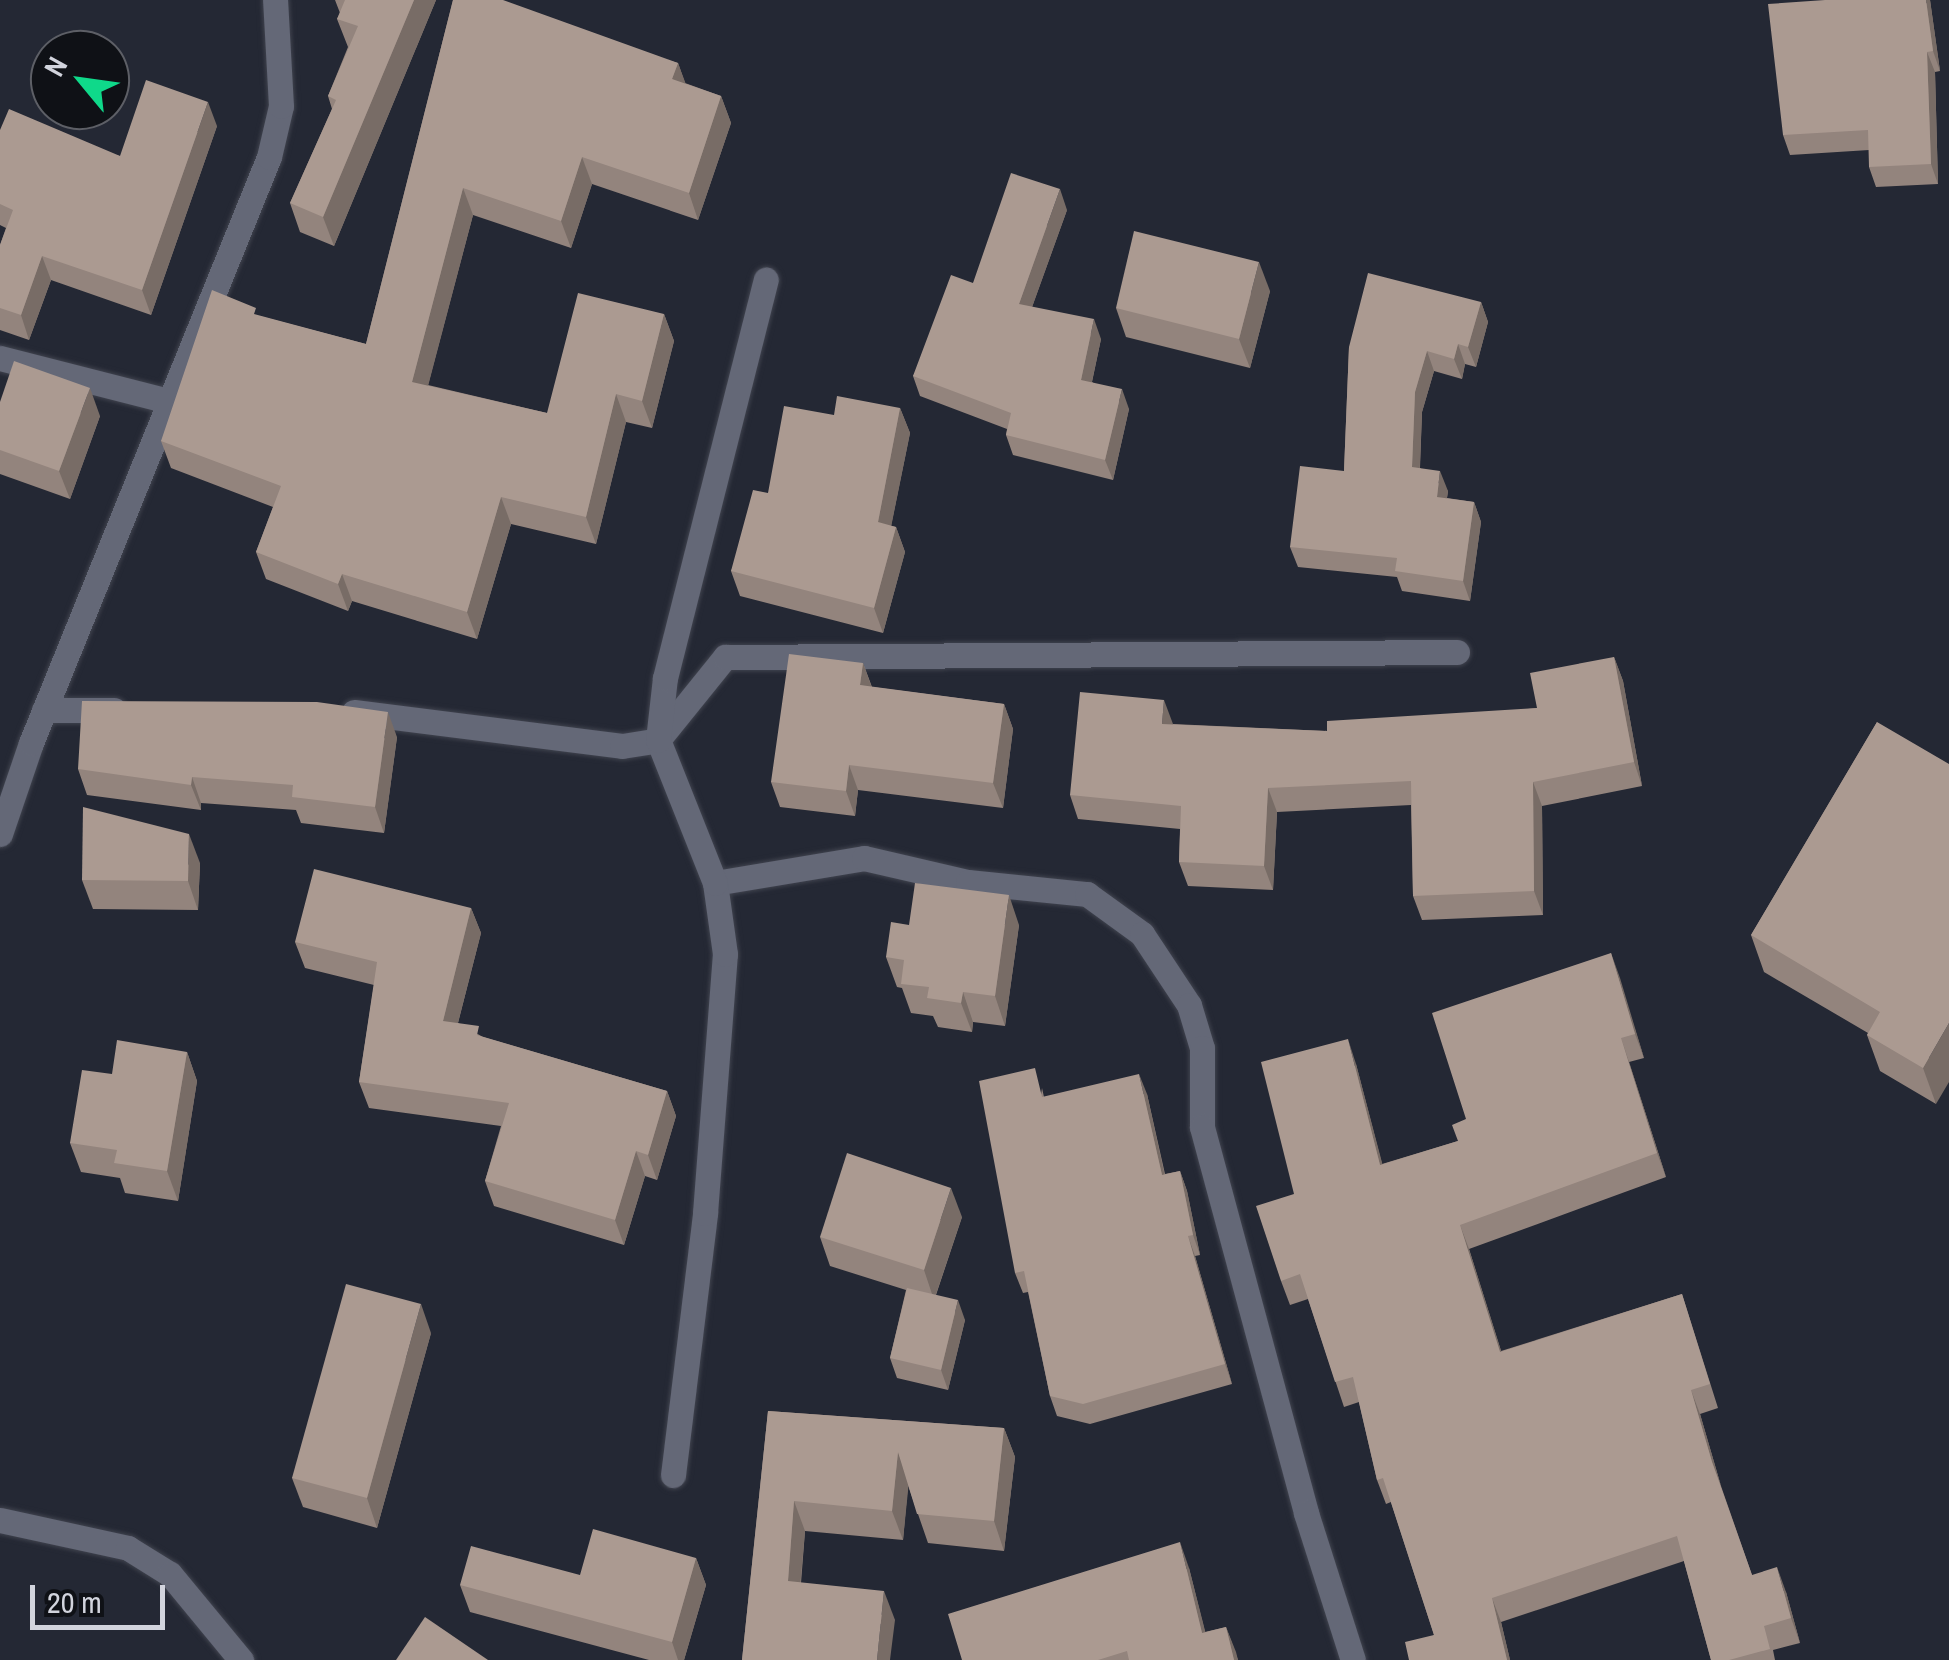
<!DOCTYPE html>
<html>
<head>
<meta charset="utf-8">
<style>
	body { margin:0 }
	#map { position:relative; width:1949px; height:1660px; overflow:hidden; background:#242834; font-family:"Archivo Narrow",sans-serif }
	div>[style] { position:absolute }
	.roads { filter:drop-shadow(0 0 2px #40434e) drop-shadow(0 0 2px #40434e) }
	.street>* { height:25px; margin:-12.5px; padding:0 12.5px; transform-origin:12.5px; border-radius:12.5px; background:#646877 }
	.wall>* { inset:0; background:#93847d }
	.shaded-wall>* { inset:0; background:#786c66 }
	.building>* { inset:0; background:#ab9a91 }
	span { translate:-50% -50%; white-space:nowrap; text-align:center; line-height:1.15; -webkit-text-stroke:10px #0f1116; paint-order:stroke }
	.north { position:absolute; left:30px; top:30px; width:100px; height:100px; box-sizing:border-box; background:#0f1116; border:2px solid #5d5f66; border-radius:50%; rotate:299deg; font-size:28px; font-weight:700; line-height:40px; text-align:center; color:#d2d4dd }
	.north::after { content:''; display:block; margin:auto; width:35px; height:45px; background:#0fd98a; clip-path:polygon(50% 0,100% 100%,50% 72%,0 100%) }
	.scale { position:absolute; left:30px; top:1585px; width:135px; height:45px; box-sizing:border-box; border:5px solid #d2d4dd; border-top:0; padding-left:12px; font-size:30px; line-height:35px; white-space:nowrap; color:#d2d4dd; -webkit-text-stroke:8px #0f1116; paint-order:stroke }
</style>
</head>
<body>
<div id="map">
	<div class="roads">
		<div class="street">
			<i style="left:0;top:358px;width:178px;rotate:14.3deg"></i>
			<i style="left:44px;top:710px;width:70px"></i>
			<i style="left:354px;top:712px;width:270px;rotate:7.2deg"></i>
			<i style="left:622px;top:746px;width:36px;rotate:-9deg"></i>
			<i style="left:658px;top:740px;width:107px;rotate:-51.1deg"></i>
			<i style="left:725px;top:657px;width:732px;rotate:-0.39deg"></i>
			<i style="left:0;top:834px;width:96px;rotate:-71.2deg"></i>
			<i style="left:31px;top:743px;width:632px;rotate:-67.9deg"></i>
			<i style="left:269px;top:157px;width:52px;rotate:-76.8deg"></i>
			<i style="left:281px;top:106px;width:106px;rotate:-93.2deg"></i>
			<i style="left:715px;top:883px;width:151px;rotate:-9.5deg"></i>
			<i style="left:864px;top:858px;width:107px;rotate:13deg"></i>
			<i style="left:968px;top:882px;width:120px;rotate:5.8deg"></i>
			<i style="left:1087px;top:894px;width:68px;rotate:36deg"></i>
			<i style="left:1142px;top:934px;width:85px;rotate:56.5deg"></i>
			<i style="left:1189px;top:1005px;width:45px;rotate:73.2deg"></i>
			<i style="left:1202px;top:1048px;width:79px;rotate:90deg"></i>
			<i style="left:1202px;top:1127px;width:400px;rotate:74.9deg"></i>
			<i style="left:1306px;top:1513px;width:154px;rotate:72.3deg"></i>
			<i style="left:673px;top:1475px;width:264px;rotate:-83deg"></i>
			<i style="left:705px;top:1213px;width:260px;rotate:-85.6deg"></i>
			<i style="left:725px;top:954px;width:72px;rotate:-98deg"></i>
			<i style="left:715px;top:883px;width:154px;rotate:-111.7deg"></i>
			<i style="left:658px;top:740px;width:62px;rotate:-83.6deg"></i>
			<i style="left:665px;top:678px;width:411px;rotate:-75.8deg"></i>
			<i style="left:0;top:1520px;width:131px;rotate:12.3deg"></i>
			<i style="left:128px;top:1548px;width:49px;rotate:31.8deg"></i>
			<i style="left:170px;top:1574px;width:112px;rotate:50.5deg"></i>
		</div>
	</div>
	<div class="wall">
		<i style="clip-path:polygon(335px 0,436px 0,334px 246px,300px 232px,290px 203px,332px 109px,328px 96px,348px 47px,337px 19px,340px 13px)"></i>
		<i style="clip-path:polygon(453px 0,678px 63px,685px 83px,721px 96px,731px 123px,698px 220px,592px 184px,571px 248px,473px 215px,428px 385px,547px 413px,664px 314px,674px 341px,652px 428px,626px 422px,596px 544px,511px 524px,477px 639px,352px 601px,348px 611px,266px 579px,256px 552px,273px 507px,171px 468px,161px 441px,259px 316px,366px 344px)"></i>
		<i style="clip-path:polygon(1930px 0,1940px 71px,1935px 72px,1938px 184px,1876px 187px,1869px 167px,1869px 150px,1790px 155px,1783px 135px)"></i>
		<i style="clip-path:polygon(217px 126px,151px 315px,51px 280px,29px 340px,0 330px,0 245px,6px 228px,0 225px,0 130px,120px 156px)"></i>
		<i style="clip-path:polygon(1067px 210px,1032px 307px,1101px 339px,1092px 382px,1129px 409px,1113px 480px,1013px 455px,1006px 435px,1007px 429px,920px 396px,913px 376px,973px 283px)"></i>
		<i style="clip-path:polygon(1270px 291px,1250px 368px,1126px 337px,1116px 308px)"></i>
		<i style="clip-path:polygon(1481px 302px,1488px 322px,1476px 367px,1465px 364px,1462px 379px,1434px 371px,1422px 412px,1420px 468px,1448px 491px,1447px 498px,1474px 502px,1481px 522px,1470px 601px,1402px 591px,1397px 577px,1298px 567px,1290px 547px,1344px 471px,1349px 347px)"></i>
		<i style="clip-path:polygon(0 402px,100px 416px,70px 499px,0 474px)"></i>
		<i style="clip-path:polygon(900px 408px,910px 433px,891px 526px,896px 527px,905px 552px,883px 633px,740px 596px,731px 571px,768px 493px,834px 415px)"></i>
		<i style="clip-path:polygon(1614px 657px,1623px 681px,1642px 786px,1542px 806px,1543px 915px,1422px 920px,1413px 896px,1411px 805px,1277px 812px,1273px 890px,1188px 886px,1179px 862px,1180px 829px,1078px 819px,1070px 795px,1173px 724px,1327px 731px,1537px 708px)"></i>
		<i style="clip-path:polygon(863px 663px,872px 687px,1004px 704px,1013px 729px,1003px 808px,858px 790px,855px 816px,780px 807px,771px 782px)"></i>
		<i style="clip-path:polygon(1877px 722px,1936px 1104px,1880px 1071px,1867px 1035px,1868px 1033px,1764px 972px,1751px 935px)"></i>
		<i style="clip-path:polygon(397px 737px,384px 833px,301px 823px,296px 810px,201px 803px,201px 810px,87px 795px,78px 769px)"></i>
		<i style="clip-path:polygon(200px 863px,198px 910px,93px 909px,82px 880px)"></i>
		<i style="clip-path:polygon(471px 908px,481px 933px,458px 1023px,483px 1037px,667px 1091px,676px 1116px,657px 1180px,645px 1176px,624px 1245px,494px 1206px,485px 1181px,501px 1126px,369px 1108px,359px 1082px,374px 985px,305px 968px,295px 942px)"></i>
		<i style="clip-path:polygon(909px 925px,1019px 925px,1005px 1026px,973px 1022px,972px 1032px,938px 1027px,933px 1016px,911px 1013px,902px 988px,897px 987px,886px 957px)"></i>
		<i style="clip-path:polygon(1611px 953px,1644px 1058px,1629px 1062px,1666px 1177px,1469px 1249px,1501px 1351px,1682px 1294px,1718px 1408px,1700px 1414px,1721px 1486px,1752px 1575px,1786px 1592px,1800px 1643px,1773px 1650px,1775px 1660px,1711px 1660px,1684px 1561px,1501px 1622px,1510px 1660px,1409px 1660px,1434px 1635px,1391px 1502px,1386px 1504px,1377px 1480px,1359px 1402px,1344px 1407px,1308px 1299px,1290px 1305px,1281px 1281px,1294px 1194px,1356px 1064px,1382px 1164px,1458px 1141px,1466px 1119px)"></i>
		<i style="clip-path:polygon(187px 1052px,197px 1081px,178px 1201px,125px 1193px,120px 1178px,81px 1172px,70px 1143px,112px 1074px)"></i>
		<i style="clip-path:polygon(1042px 1088px,1044px 1097px,1147px 1094px,1165px 1174px,1180px 1171px,1187px 1191px,1200px 1255px,1195px 1256px,1232px 1384px,1090px 1424px,1057px 1416px,1050px 1396px,1028px 1292px,1023px 1293px,1015px 1273px)"></i>
		<i style="clip-path:polygon(962px 1217px,936px 1295px,965px 1320px,948px 1390px,897px 1378px,890px 1358px,906px 1290px,830px 1266px,820px 1237px)"></i>
		<i style="clip-path:polygon(431px 1333px,377px 1528px,303px 1507px,292px 1478px)"></i>
		<i style="clip-path:polygon(768px 1411px,1004px 1428px,1015px 1457px,1004px 1551px,928px 1543px,908px 1485px,903px 1540px,805px 1531px,801px 1583px,895px 1620px,742px 1660px)"></i>
		<i style="clip-path:polygon(696px 1558px,706px 1585px,684px 1660px,649px 1660px,470px 1612px,460px 1585px,580px 1575px)"></i>
		<i style="clip-path:polygon(1189px 1568px,1205px 1632px,1226px 1627px,1238px 1660px,962px 1660px)"></i>
	</div>
	<div class="shaded-wall">
		<i style="clip-path:polygon(414px 0,436px 0,334px 246px,323px 217px)"></i>
		<i style="clip-path:polygon(1926px 0,1930px 0,1940px 71px,1933px 51px)"></i>
		<i style="clip-path:polygon(1927px 52px,1935px 72px,1938px 184px,1931px 164px)"></i>
		<i style="clip-path:polygon(678px 63px,688px 90px,672px 79px)"></i>
		<i style="clip-path:polygon(721px 96px,731px 123px,698px 220px,689px 193px)"></i>
		<i style="clip-path:polygon(208px 102px,217px 126px,151px 315px,142px 290px)"></i>
		<i style="clip-path:polygon(582px 157px,592px 184px,571px 248px,561px 221px)"></i>
		<i style="clip-path:polygon(463px 188px,473px 215px,422px 409px,412px 382px)"></i>
		<i style="clip-path:polygon(1060px 189px,1067px 210px,1026px 324px,1019px 304px)"></i>
		<i style="clip-path:polygon(42px 256px,51px 280px,29px 340px,21px 315px)"></i>
		<i style="clip-path:polygon(1259px 262px,1270px 291px,1250px 368px,1239px 339px)"></i>
		<i style="clip-path:polygon(1481px 302px,1488px 322px,1476px 367px,1468px 347px)"></i>
		<i style="clip-path:polygon(664px 314px,674px 341px,652px 428px,642px 401px)"></i>
		<i style="clip-path:polygon(1094px 319px,1101px 339px,1088px 400px,1081px 380px)"></i>
		<i style="clip-path:polygon(1458px 344px,1465px 364px,1462px 379px,1454px 359px)"></i>
		<i style="clip-path:polygon(1427px 351px,1434px 371px,1422px 412px,1419px 487px,1412px 467px,1415px 392px)"></i>
		<i style="clip-path:polygon(90px 388px,100px 416px,70px 499px,59px 471px)"></i>
		<i style="clip-path:polygon(1122px 389px,1129px 409px,1113px 480px,1105px 460px)"></i>
		<i style="clip-path:polygon(616px 394px,626px 422px,596px 544px,586px 517px)"></i>
		<i style="clip-path:polygon(900px 408px,910px 433px,887px 547px,878px 522px)"></i>
		<i style="clip-path:polygon(1440px 471px,1448px 491px,1444px 517px,1437px 497px)"></i>
		<i style="clip-path:polygon(501px 497px,511px 524px,477px 639px,467px 612px)"></i>
		<i style="clip-path:polygon(1474px 502px,1481px 522px,1470px 601px,1463px 581px)"></i>
		<i style="clip-path:polygon(896px 527px,905px 552px,883px 633px,874px 608px)"></i>
		<i style="clip-path:polygon(342px 574px,352px 601px,348px 611px,338px 584px)"></i>
		<i style="clip-path:polygon(1614px 657px,1623px 681px,1642px 786px,1634px 762px)"></i>
		<i style="clip-path:polygon(863px 663px,872px 688px,860px 685px)"></i>
		<i style="clip-path:polygon(1164px 700px,1173px 724px,1170px 748px,1162px 724px)"></i>
		<i style="clip-path:polygon(1004px 704px,1013px 729px,1003px 808px,993px 783px)"></i>
		<i style="clip-path:polygon(388px 712px,397px 737px,384px 833px,375px 807px)"></i>
		<i style="clip-path:polygon(849px 765px,858px 790px,855px 816px,846px 791px)"></i>
		<i style="clip-path:polygon(192px 777px,201px 803px,201px 810px,191px 785px)"></i>
		<i style="clip-path:polygon(1533px 782px,1542px 806px,1543px 915px,1534px 891px)"></i>
		<i style="clip-path:polygon(1268px 788px,1277px 812px,1273px 890px,1264px 866px)"></i>
		<i style="clip-path:polygon(189px 834px,200px 863px,198px 910px,188px 881px)"></i>
		<i style="clip-path:polygon(1009px 895px,1019px 925px,1005px 1026px,995px 996px)"></i>
		<i style="clip-path:polygon(471px 908px,481px 933px,452px 1046px,443px 1021px)"></i>
		<i style="clip-path:polygon(1611px 953px,1620px 978px,1644px 1058px,1635px 1034px)"></i>
		<i style="clip-path:polygon(963px 992px,973px 1022px,972px 1032px,961px 1003px)"></i>
		<i style="clip-path:polygon(1949px 1023px,1949px 1082px,1936px 1104px,1923px 1068px)"></i>
		<i style="clip-path:polygon(1621px 1038px,1629px 1062px,1666px 1177px,1657px 1153px)"></i>
		<i style="clip-path:polygon(1348px 1039px,1356px 1064px,1389px 1189px,1380px 1165px)"></i>
		<i style="clip-path:polygon(187px 1052px,197px 1081px,178px 1201px,167px 1171px)"></i>
		<i style="clip-path:polygon(1139px 1074px,1147px 1094px,1169px 1195px,1162px 1175px)"></i>
		<i style="clip-path:polygon(667px 1091px,676px 1116px,657px 1180px,648px 1155px)"></i>
		<i style="clip-path:polygon(636px 1151px,645px 1176px,624px 1245px,615px 1220px)"></i>
		<i style="clip-path:polygon(1180px 1171px,1187px 1191px,1200px 1255px,1193px 1235px)"></i>
		<i style="clip-path:polygon(951px 1188px,962px 1217px,934px 1300px,924px 1270px)"></i>
		<i style="clip-path:polygon(1460px 1225px,1469px 1249px,1509px 1376px,1500px 1352px)"></i>
		<i style="clip-path:polygon(1188px 1236px,1195px 1256px,1232px 1384px,1225px 1364px)"></i>
		<i style="clip-path:polygon(958px 1300px,965px 1320px,948px 1390px,941px 1370px)"></i>
		<i style="clip-path:polygon(421px 1304px,431px 1333px,377px 1528px,367px 1498px)"></i>
		<i style="clip-path:polygon(1691px 1390px,1700px 1414px,1721px 1486px,1712px 1462px)"></i>
		<i style="clip-path:polygon(1004px 1428px,1015px 1457px,1004px 1551px,994px 1521px)"></i>
		<i style="clip-path:polygon(898px 1452px,909px 1481px,903px 1540px,892px 1511px)"></i>
		<i style="clip-path:polygon(794px 1501px,805px 1531px,798px 1611px,788px 1581px)"></i>
		<i style="clip-path:polygon(1180px 1542px,1189px 1568px,1212px 1658px,1202px 1633px)"></i>
		<i style="clip-path:polygon(696px 1558px,706px 1585px,684px 1660px,678px 1660px,672px 1642px)"></i>
		<i style="clip-path:polygon(1777px 1567px,1786px 1592px,1800px 1643px,1791px 1618px)"></i>
		<i style="clip-path:polygon(884px 1591px,895px 1620px,890px 1660px,877px 1660px)"></i>
		<i style="clip-path:polygon(1492px 1598px,1501px 1622px,1510px 1660px,1507px 1660px)"></i>
		<i style="clip-path:polygon(1226px 1627px,1236px 1652px,1238px 1660px,1234px 1660px)"></i>
	</div>
	<div class="building">
		<i style="clip-path:polygon(345px 0,414px 0,323px 217px,290px 203px,336px 100px,328px 96px,358px 26px,337px 19px)"></i>
		<i style="clip-path:polygon(453px 0,503px 0,678px 63px,672px 79px,721px 96px,689px 193px,582px 157px,561px 221px,463px 188px,412px 382px,547px 413px,578px 293px,664px 314px,642px 401px,616px 394px,586px 517px,501px 497px,467px 612px,342px 574px,338px 584px,256px 552px,281px 486px,161px 441px,212px 290px,256px 308px,254px 314px,366px 344px)"></i>
		<i style="clip-path:polygon(1825px 0,1926px 0,1933px 51px,1927px 52px,1931px 164px,1869px 167px,1868px 130px,1783px 135px,1768px 4px)"></i>
		<i style="clip-path:polygon(146px 80px,208px 102px,142px 290px,42px 256px,21px 315px,0 308px,0 245px,13px 210px,0 204px,0 130px,9px 109px,120px 156px)"></i>
		<i style="clip-path:polygon(1011px 173px,1060px 189px,1019px 304px,1094px 319px,1081px 380px,1122px 389px,1105px 460px,1006px 435px,1011px 413px,913px 376px,951px 275px,973px 283px)"></i>
		<i style="clip-path:polygon(1134px 231px,1259px 262px,1239px 339px,1116px 308px)"></i>
		<i style="clip-path:polygon(1368px 273px,1481px 302px,1468px 347px,1458px 344px,1454px 359px,1427px 351px,1415px 392px,1412px 467px,1440px 471px,1437px 497px,1474px 502px,1463px 581px,1395px 571px,1397px 558px,1290px 547px,1300px 466px,1344px 471px,1349px 347px)"></i>
		<i style="clip-path:polygon(14px 361px,90px 388px,59px 471px,0 450px,0 402px)"></i>
		<i style="clip-path:polygon(837px 396px,900px 408px,878px 522px,896px 527px,874px 608px,731px 571px,753px 490px,768px 493px,784px 406px,834px 415px)"></i>
		<i style="clip-path:polygon(789px 654px,863px 663px,860px 685px,1004px 704px,993px 783px,849px 765px,846px 791px,771px 782px)"></i>
		<i style="clip-path:polygon(1614px 657px,1634px 762px,1533px 782px,1534px 891px,1413px 896px,1411px 781px,1268px 788px,1264px 866px,1179px 862px,1181px 806px,1070px 795px,1080px 692px,1164px 700px,1162px 724px,1327px 731px,1327px 721px,1537px 708px,1530px 673px)"></i>
		<i style="clip-path:polygon(82px 701px,317px 702px,388px 712px,375px 807px,292px 797px,293px 785px,192px 777px,191px 785px,78px 769px)"></i>
		<i style="clip-path:polygon(1877px 722px,1949px 764px,1949px 1023px,1923px 1068px,1867px 1035px,1880px 1012px,1751px 935px)"></i>
		<i style="clip-path:polygon(83px 807px,189px 834px,188px 881px,82px 880px)"></i>
		<i style="clip-path:polygon(314px 869px,471px 908px,443px 1021px,479px 1026px,477px 1035px,667px 1091px,648px 1155px,636px 1151px,615px 1220px,485px 1181px,509px 1103px,359px 1082px,377px 962px,295px 942px)"></i>
		<i style="clip-path:polygon(915px 883px,1009px 895px,995px 996px,963px 992px,961px 1003px,927px 998px,929px 987px,901px 984px,904px 960px,886px 957px,891px 922px,909px 925px)"></i>
		<i style="clip-path:polygon(1611px 953px,1635px 1034px,1621px 1038px,1657px 1153px,1460px 1225px,1500px 1352px,1682px 1294px,1710px 1384px,1691px 1390px,1712px 1462px,1752px 1575px,1777px 1567px,1791px 1618px,1764px 1626px,1770px 1649px,1729px 1660px,1711px 1660px,1677px 1536px,1492px 1598px,1507px 1660px,1409px 1660px,1405px 1642px,1434px 1635px,1383px 1478px,1377px 1480px,1353px 1377px,1335px 1382px,1300px 1274px,1281px 1281px,1256px 1206px,1294px 1194px,1261px 1062px,1348px 1039px,1380px 1165px,1458px 1141px,1452px 1125px,1466px 1119px,1432px 1013px)"></i>
		<i style="clip-path:polygon(117px 1040px,187px 1052px,167px 1171px,114px 1163px,117px 1150px,70px 1143px,82px 1070px,112px 1074px)"></i>
		<i style="clip-path:polygon(1035px 1068px,1042px 1097px,1139px 1074px,1162px 1175px,1180px 1171px,1193px 1235px,1188px 1236px,1225px 1364px,1083px 1404px,1050px 1396px,1024px 1271px,1015px 1273px,979px 1081px)"></i>
		<i style="clip-path:polygon(847px 1153px,951px 1188px,924px 1270px,820px 1237px)"></i>
		<i style="clip-path:polygon(346px 1284px,421px 1304px,367px 1498px,292px 1478px)"></i>
		<i style="clip-path:polygon(907px 1288px,958px 1300px,941px 1370px,890px 1358px)"></i>
		<i style="clip-path:polygon(768px 1411px,1004px 1428px,994px 1521px,917px 1514px,898px 1452px,892px 1511px,794px 1501px,788px 1581px,884px 1591px,877px 1660px,742px 1660px)"></i>
		<i style="clip-path:polygon(593px 1529px,696px 1558px,672px 1642px,460px 1585px,471px 1546px,580px 1575px)"></i>
		<i style="clip-path:polygon(1180px 1542px,1202px 1633px,1226px 1627px,1234px 1660px,1129px 1660px,1127px 1651px,1098px 1660px,962px 1660px,948px 1614px)"></i>
		<i style="clip-path:polygon(425px 1617px,488px 1660px,396px 1660px)"></i>
	</div>
	<div class="north">N</div>
	<div class="scale">20 m</div>
</div>
</body>
</html>
